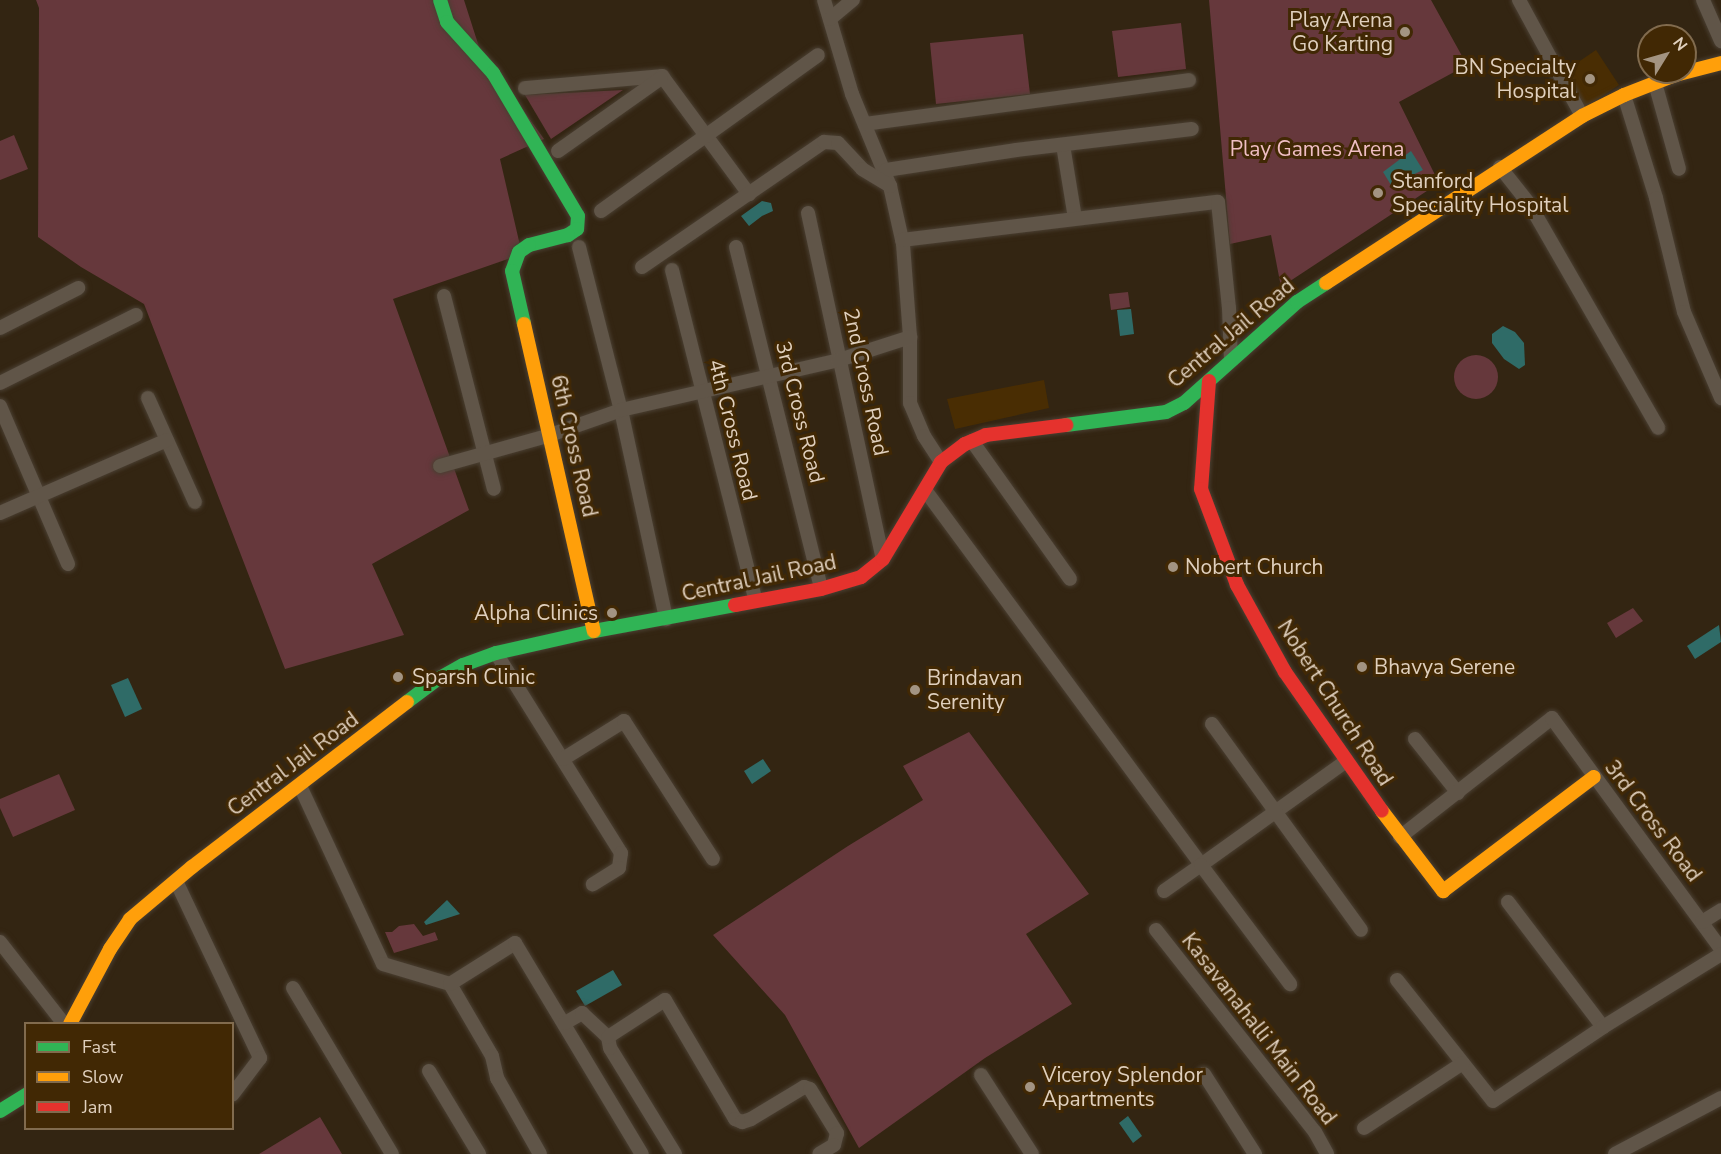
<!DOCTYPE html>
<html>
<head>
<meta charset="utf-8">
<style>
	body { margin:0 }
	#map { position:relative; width:1721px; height:1154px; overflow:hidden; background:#332512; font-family:"Nunito Sans",sans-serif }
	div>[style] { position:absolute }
	.built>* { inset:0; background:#492d03 }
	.green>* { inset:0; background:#66383c }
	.round { border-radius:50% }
	.water>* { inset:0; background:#2f6b67 }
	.roads { filter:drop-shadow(0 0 2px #4a3f32) drop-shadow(0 0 2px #4a3f32) }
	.street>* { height:14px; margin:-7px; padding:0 7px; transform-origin:7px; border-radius:7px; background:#605548 }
	.fast>* { height:14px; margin:-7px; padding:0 7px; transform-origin:7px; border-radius:7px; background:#30b455 }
	.slow>* { height:14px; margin:-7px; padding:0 7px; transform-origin:7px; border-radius:7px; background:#ff9f0a }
	.jam>* { height:14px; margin:-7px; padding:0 7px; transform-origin:7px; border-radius:7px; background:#e5322d }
	.dots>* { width:16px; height:16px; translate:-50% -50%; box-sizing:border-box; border:3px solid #412804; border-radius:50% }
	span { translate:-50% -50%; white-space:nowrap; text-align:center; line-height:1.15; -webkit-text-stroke:6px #412804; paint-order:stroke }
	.poi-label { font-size:21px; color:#e0d0be }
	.right { translate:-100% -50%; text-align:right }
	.left { translate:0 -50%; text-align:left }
	.park-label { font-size:21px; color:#f0bec4 }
	.street-label { font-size:21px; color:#e0d0be }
	.legend { position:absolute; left:24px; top:1022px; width:210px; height:108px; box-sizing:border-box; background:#412804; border:2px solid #816b4e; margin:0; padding:8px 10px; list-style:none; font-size:18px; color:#e0d0be }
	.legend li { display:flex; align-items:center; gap:12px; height:30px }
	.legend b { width:30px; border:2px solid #816b4e }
	.north { position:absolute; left:1637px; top:24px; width:60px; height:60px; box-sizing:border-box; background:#412804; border:2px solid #816b4e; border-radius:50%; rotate:53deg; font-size:16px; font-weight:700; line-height:24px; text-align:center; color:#e0d0be }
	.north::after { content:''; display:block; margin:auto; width:21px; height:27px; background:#a39482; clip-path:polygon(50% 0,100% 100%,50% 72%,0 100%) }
</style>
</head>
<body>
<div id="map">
	<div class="built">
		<i style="clip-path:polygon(1596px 50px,1619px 85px,1585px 107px,1562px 73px)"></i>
		<i style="clip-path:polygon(1044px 380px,1049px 408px,955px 429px,947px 399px)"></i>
	</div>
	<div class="green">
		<i style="clip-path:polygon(36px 0,464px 0,480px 50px,544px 139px,500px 159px,522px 254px,393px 299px,469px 510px,372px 564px,404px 635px,285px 669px,144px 304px,81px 267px,38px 237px,39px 8px)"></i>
		<i style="clip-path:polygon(1209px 0,1431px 0,1467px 65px,1399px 102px,1439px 183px,1281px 287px,1271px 235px,1230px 244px)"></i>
		<i style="clip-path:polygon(1181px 23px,1186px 69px,1118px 77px,1112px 31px)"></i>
		<i style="clip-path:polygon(1023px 34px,1030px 94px,936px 104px,930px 43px)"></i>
		<i style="clip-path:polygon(623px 90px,551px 139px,525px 95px)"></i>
		<i style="clip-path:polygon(14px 135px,28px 169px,0 180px,0 141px)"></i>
		<i style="clip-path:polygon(1128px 292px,1130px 307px,1111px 310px,1109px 294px)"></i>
		<i class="round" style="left:1454px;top:355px;width:44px;height:44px"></i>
		<i style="clip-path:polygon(1633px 608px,1643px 621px,1616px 638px,1607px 623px)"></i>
		<i style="clip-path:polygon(969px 732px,1089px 894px,1026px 934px,1072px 1004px,985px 1058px,859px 1148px,785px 1015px,713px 935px,848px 846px,923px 800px,903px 766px)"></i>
		<i style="clip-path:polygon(59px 774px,75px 810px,13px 837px,0 808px,0 799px)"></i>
		<i style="clip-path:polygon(414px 924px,423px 936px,435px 932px,438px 940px,394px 953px,385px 932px,392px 932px,399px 926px)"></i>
		<i style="clip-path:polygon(320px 1117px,342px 1154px,259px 1154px)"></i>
	</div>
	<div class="water">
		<i style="clip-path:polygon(1411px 151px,1423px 170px,1391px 185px,1383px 172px)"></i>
		<i style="clip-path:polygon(762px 201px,771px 203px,773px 211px,762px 216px,749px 226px,741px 216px)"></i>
		<i style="clip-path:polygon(1131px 309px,1134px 334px,1120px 336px,1117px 310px)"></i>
		<i style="clip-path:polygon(1503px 326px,1515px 332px,1524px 343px,1525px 365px,1519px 369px,1504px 359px,1492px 343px,1492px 334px)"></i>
		<i style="clip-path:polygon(1719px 625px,1721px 642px,1695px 659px,1687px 646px)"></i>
		<i style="clip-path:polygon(128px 678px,142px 709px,125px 717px,111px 685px)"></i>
		<i style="clip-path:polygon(763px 759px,771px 771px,752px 784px,744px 771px)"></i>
		<i style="clip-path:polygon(447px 900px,460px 914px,426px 925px,424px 922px)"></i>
		<i style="clip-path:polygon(613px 970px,622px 985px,585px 1006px,576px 991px)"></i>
		<i style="clip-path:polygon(1128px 1116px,1142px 1136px,1133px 1143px,1119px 1123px)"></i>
	</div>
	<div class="roads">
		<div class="street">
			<i style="left:824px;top:0;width:98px;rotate:73.4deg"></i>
			<i style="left:852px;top:94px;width:100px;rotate:67.6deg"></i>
			<i style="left:890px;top:186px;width:59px;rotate:77.4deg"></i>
			<i style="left:903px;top:244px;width:93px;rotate:85.7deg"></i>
			<i style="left:910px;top:337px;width:66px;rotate:90deg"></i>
			<i style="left:910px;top:403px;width:36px;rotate:67deg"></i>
			<i style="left:924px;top:436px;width:31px;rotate:57deg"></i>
			<i style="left:1519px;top:0;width:132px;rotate:61.5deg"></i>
			<i style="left:1703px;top:0;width:45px;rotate:66.3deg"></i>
			<i style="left:830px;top:19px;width:30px;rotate:-40deg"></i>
			<i style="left:1655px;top:83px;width:89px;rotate:74.4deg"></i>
			<i style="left:525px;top:88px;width:138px;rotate:-5deg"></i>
			<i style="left:662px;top:76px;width:147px;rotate:53.6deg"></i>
			<i style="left:1624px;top:95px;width:108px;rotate:72.7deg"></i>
			<i style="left:1656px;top:198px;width:117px;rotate:76.2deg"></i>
			<i style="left:1684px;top:312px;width:94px;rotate:66.7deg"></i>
			<i style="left:865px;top:124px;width:327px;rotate:-7.7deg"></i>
			<i style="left:1063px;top:145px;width:74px;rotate:80.7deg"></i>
			<i style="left:558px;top:151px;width:126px;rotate:-35.3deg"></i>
			<i style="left:1500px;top:167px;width:48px;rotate:51.7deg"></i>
			<i style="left:1530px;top:205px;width:257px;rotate:60.1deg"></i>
			<i style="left:886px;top:170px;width:132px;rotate:-8.7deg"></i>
			<i style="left:1016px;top:150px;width:177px;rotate:-6.8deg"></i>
			<i style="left:601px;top:211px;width:267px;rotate:-35.7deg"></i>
			<i style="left:808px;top:213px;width:354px;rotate:77.8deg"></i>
			<i style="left:902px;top:240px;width:318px;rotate:-6.9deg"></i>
			<i style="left:1218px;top:202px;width:107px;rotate:84.1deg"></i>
			<i style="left:1229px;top:308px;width:52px;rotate:87.8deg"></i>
			<i style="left:579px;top:247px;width:168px;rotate:75.6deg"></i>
			<i style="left:621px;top:410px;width:214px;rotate:77.8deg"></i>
			<i style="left:736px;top:247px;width:352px;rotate:76deg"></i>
			<i style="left:642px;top:267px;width:221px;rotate:-34.5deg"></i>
			<i style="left:824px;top:142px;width:14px;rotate:4deg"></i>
			<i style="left:838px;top:143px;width:35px;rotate:47deg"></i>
			<i style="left:862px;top:169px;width:33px;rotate:31deg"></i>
			<i style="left:672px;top:270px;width:341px;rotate:75.8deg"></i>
			<i style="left:444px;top:296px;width:199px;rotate:75.5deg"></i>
			<i style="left:0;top:328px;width:88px;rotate:-27.1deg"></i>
			<i style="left:0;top:383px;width:152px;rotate:-26.6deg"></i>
			<i style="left:148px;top:398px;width:114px;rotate:65.7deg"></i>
			<i style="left:0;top:406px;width:172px;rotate:66.7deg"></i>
			<i style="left:972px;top:441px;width:169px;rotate:54.6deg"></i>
			<i style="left:440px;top:466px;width:114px;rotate:-15.7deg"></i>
			<i style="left:550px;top:435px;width:75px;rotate:-19.4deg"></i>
			<i style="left:621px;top:410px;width:224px;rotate:-12.9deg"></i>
			<i style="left:839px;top:360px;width:75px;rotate:-17.9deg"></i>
			<i style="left:925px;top:490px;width:466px;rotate:53.6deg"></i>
			<i style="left:1201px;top:865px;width:178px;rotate:-35.6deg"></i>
			<i style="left:0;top:513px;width:182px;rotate:-23.6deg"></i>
			<i style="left:496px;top:653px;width:236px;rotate:58deg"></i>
			<i style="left:621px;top:853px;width:15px;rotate:98deg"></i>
			<i style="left:619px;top:868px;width:31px;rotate:148deg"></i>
			<i style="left:1212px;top:724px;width:254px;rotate:54.1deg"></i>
			<i style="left:1415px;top:739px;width:69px;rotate:51.5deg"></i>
			<i style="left:563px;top:759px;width:72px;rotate:-31.9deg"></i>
			<i style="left:624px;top:721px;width:164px;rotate:57.2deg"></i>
			<i style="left:300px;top:786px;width:196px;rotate:65deg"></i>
			<i style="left:383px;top:964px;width:70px;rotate:16.6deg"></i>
			<i style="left:450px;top:984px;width:83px;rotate:59.7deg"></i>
			<i style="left:492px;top:1056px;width:23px;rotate:77deg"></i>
			<i style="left:497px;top:1078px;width:87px;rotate:60.5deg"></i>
			<i style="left:1400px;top:837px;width:193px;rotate:-38.1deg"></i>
			<i style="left:1552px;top:718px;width:286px;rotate:53.8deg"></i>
			<i style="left:176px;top:881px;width:196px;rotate:64.6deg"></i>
			<i style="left:260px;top:1058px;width:46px;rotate:127.1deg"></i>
			<i style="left:1164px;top:891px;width:45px;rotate:-35.1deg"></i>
			<i style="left:1201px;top:865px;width:149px;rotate:53.2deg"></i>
			<i style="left:1508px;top:902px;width:157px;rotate:52.8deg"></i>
			<i style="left:1702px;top:922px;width:22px;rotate:-32deg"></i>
			<i style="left:1156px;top:930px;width:257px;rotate:51.8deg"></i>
			<i style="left:1315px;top:1132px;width:25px;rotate:61deg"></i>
			<i style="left:0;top:942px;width:104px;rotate:52deg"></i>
			<i style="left:1397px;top:980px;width:154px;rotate:51.6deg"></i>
			<i style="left:1493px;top:1101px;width:133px;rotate:-33.9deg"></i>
			<i style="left:1603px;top:1027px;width:139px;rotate:-31.7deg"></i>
			<i style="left:450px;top:984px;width:77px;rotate:-32.2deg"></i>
			<i style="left:515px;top:943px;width:246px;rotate:59deg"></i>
			<i style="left:293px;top:988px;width:193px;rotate:59.2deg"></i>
			<i style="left:565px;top:1023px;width:20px;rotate:-30deg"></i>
			<i style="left:582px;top:1013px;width:35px;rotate:43deg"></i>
			<i style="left:429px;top:1071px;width:97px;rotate:58.9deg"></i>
			<i style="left:1204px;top:1074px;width:95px;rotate:57.5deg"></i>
			<i style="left:981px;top:1075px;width:94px;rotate:57.2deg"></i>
			<i style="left:1364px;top:1128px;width:118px;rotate:-33.3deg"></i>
			<i style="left:675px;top:1154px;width:124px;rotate:-121.5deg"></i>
			<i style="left:610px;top:1048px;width:11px;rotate:-100deg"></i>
			<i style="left:608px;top:1037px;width:68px;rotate:-33deg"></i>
			<i style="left:665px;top:1000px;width:138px;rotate:59.5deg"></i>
			<i style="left:735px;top:1119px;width:8px;rotate:23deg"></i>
			<i style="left:742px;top:1122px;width:9px;rotate:-18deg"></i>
			<i style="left:751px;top:1119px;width:62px;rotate:-31.1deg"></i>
			<i style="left:804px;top:1087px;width:6px;rotate:18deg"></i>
			<i style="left:810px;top:1089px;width:52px;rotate:58.5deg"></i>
			<i style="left:837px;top:1133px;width:12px;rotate:104deg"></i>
			<i style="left:834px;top:1145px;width:17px;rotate:149deg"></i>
			<i style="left:1615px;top:1154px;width:120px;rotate:-27.8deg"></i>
		</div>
		<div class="fast">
			<i style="left:440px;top:0;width:23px;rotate:72deg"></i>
			<i style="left:447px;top:22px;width:69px;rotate:48deg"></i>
			<i style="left:493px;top:73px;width:166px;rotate:59.3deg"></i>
			<i style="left:578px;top:216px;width:13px;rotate:94deg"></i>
			<i style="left:577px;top:229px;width:11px;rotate:146deg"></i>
			<i style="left:568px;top:235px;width:40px;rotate:165.6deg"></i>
			<i style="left:529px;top:245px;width:12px;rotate:145deg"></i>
			<i style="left:519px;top:252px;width:20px;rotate:110deg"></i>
			<i style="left:512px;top:271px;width:54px;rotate:77.2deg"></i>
			<i style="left:1066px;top:425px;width:101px;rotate:-7.4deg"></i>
			<i style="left:1166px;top:412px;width:20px;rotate:-27deg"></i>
			<i style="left:1184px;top:403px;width:152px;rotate:-41.8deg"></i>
			<i style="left:1297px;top:302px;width:35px;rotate:-33deg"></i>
			<i style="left:407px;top:702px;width:36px;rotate:-37deg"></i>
			<i style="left:436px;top:680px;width:31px;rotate:-29deg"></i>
			<i style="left:463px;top:665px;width:35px;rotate:-20deg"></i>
			<i style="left:496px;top:653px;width:100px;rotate:-12.7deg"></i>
			<i style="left:594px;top:631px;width:143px;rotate:-10.4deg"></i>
			<i style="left:0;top:1111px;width:31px;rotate:-32deg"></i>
		</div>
		<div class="slow">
			<i style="left:1326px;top:283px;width:306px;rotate:-33.1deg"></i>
			<i style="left:1582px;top:116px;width:47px;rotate:-26.6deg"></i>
			<i style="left:1624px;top:95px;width:55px;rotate:-21.4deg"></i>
			<i style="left:1675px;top:75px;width:48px;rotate:-14.6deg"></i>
			<i style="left:524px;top:324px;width:315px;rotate:77.2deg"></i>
			<i style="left:1382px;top:811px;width:101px;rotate:52.7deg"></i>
			<i style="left:1443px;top:891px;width:189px;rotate:-37.1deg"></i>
			<i style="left:70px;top:1024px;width:85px;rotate:-61.9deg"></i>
			<i style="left:110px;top:949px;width:36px;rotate:-56deg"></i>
			<i style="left:130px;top:919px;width:81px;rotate:-40deg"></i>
			<i style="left:192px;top:867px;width:271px;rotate:-37.5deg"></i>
		</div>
		<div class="jam">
			<i style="left:1209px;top:381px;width:108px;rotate:94.2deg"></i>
			<i style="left:1201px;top:489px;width:103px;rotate:69.4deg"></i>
			<i style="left:1237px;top:585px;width:99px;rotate:61.1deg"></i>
			<i style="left:1285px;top:672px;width:169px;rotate:55.1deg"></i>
			<i style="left:735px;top:605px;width:87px;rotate:-10.5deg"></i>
			<i style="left:821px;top:589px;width:42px;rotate:-16.7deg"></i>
			<i style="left:861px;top:577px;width:28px;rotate:-39deg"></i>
			<i style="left:883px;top:559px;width:113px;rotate:-59.1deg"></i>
			<i style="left:941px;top:462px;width:30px;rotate:-37deg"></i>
			<i style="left:965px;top:444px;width:23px;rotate:-23deg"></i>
			<i style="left:986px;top:435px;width:81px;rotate:-7.1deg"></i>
		</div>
	</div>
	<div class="dots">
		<i style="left:1405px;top:32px;background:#a39482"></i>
		<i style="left:1590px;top:79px;background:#a39482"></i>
		<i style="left:1378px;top:193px;background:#a39482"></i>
		<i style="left:1173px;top:567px;background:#a39482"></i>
		<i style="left:612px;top:613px;background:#a39482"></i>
		<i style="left:1362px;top:667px;background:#a39482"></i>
		<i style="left:398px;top:677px;background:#a39482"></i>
		<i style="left:915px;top:690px;background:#a39482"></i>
		<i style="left:1030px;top:1087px;background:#a39482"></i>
	</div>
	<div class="poi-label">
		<span class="right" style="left:1393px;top:32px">Play Arena<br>Go Karting</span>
		<span class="right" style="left:1576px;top:79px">BN Specialty<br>Hospital</span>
		<span class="left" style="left:1392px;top:193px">Stanford<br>Speciality Hospital</span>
		<span class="left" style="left:1185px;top:567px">Nobert Church</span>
		<span class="right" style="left:598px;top:613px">Alpha Clinics</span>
		<span class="left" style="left:1374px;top:667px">Bhavya Serene</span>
		<span class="left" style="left:412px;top:677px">Sparsh Clinic</span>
		<span class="left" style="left:927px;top:690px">Brindavan<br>Serenity</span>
		<span class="left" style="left:1042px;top:1087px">Viceroy Splendor<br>Apartments</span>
	</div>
	<div class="park-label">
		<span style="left:1317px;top:149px">Play Games Arena</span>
	</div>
	<div class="street-label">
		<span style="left:1231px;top:333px;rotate:-40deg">Central Jail Road</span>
		<span style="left:866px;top:382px;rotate:78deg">2nd Cross Road</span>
		<span style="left:800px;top:412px;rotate:76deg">3rd Cross Road</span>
		<span style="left:733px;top:430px;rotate:76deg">4th Cross Road</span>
		<span style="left:574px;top:446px;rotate:77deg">6th Cross Road</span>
		<span style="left:759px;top:578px;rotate:-12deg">Central Jail Road</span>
		<span style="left:1335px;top:703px;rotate:57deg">Nobert Church Road</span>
		<span style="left:293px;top:764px;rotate:-37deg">Central Jail Road</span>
		<span style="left:1653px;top:821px;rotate:53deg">3rd Cross Road</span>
		<span style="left:1259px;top:1029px;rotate:52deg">Kasavanahalli Main Road</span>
	</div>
	<ul class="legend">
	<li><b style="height:8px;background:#30b455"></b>Fast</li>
	<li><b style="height:8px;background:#ff9f0a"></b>Slow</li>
	<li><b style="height:8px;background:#e5322d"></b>Jam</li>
	</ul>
	<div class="north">N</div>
</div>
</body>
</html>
